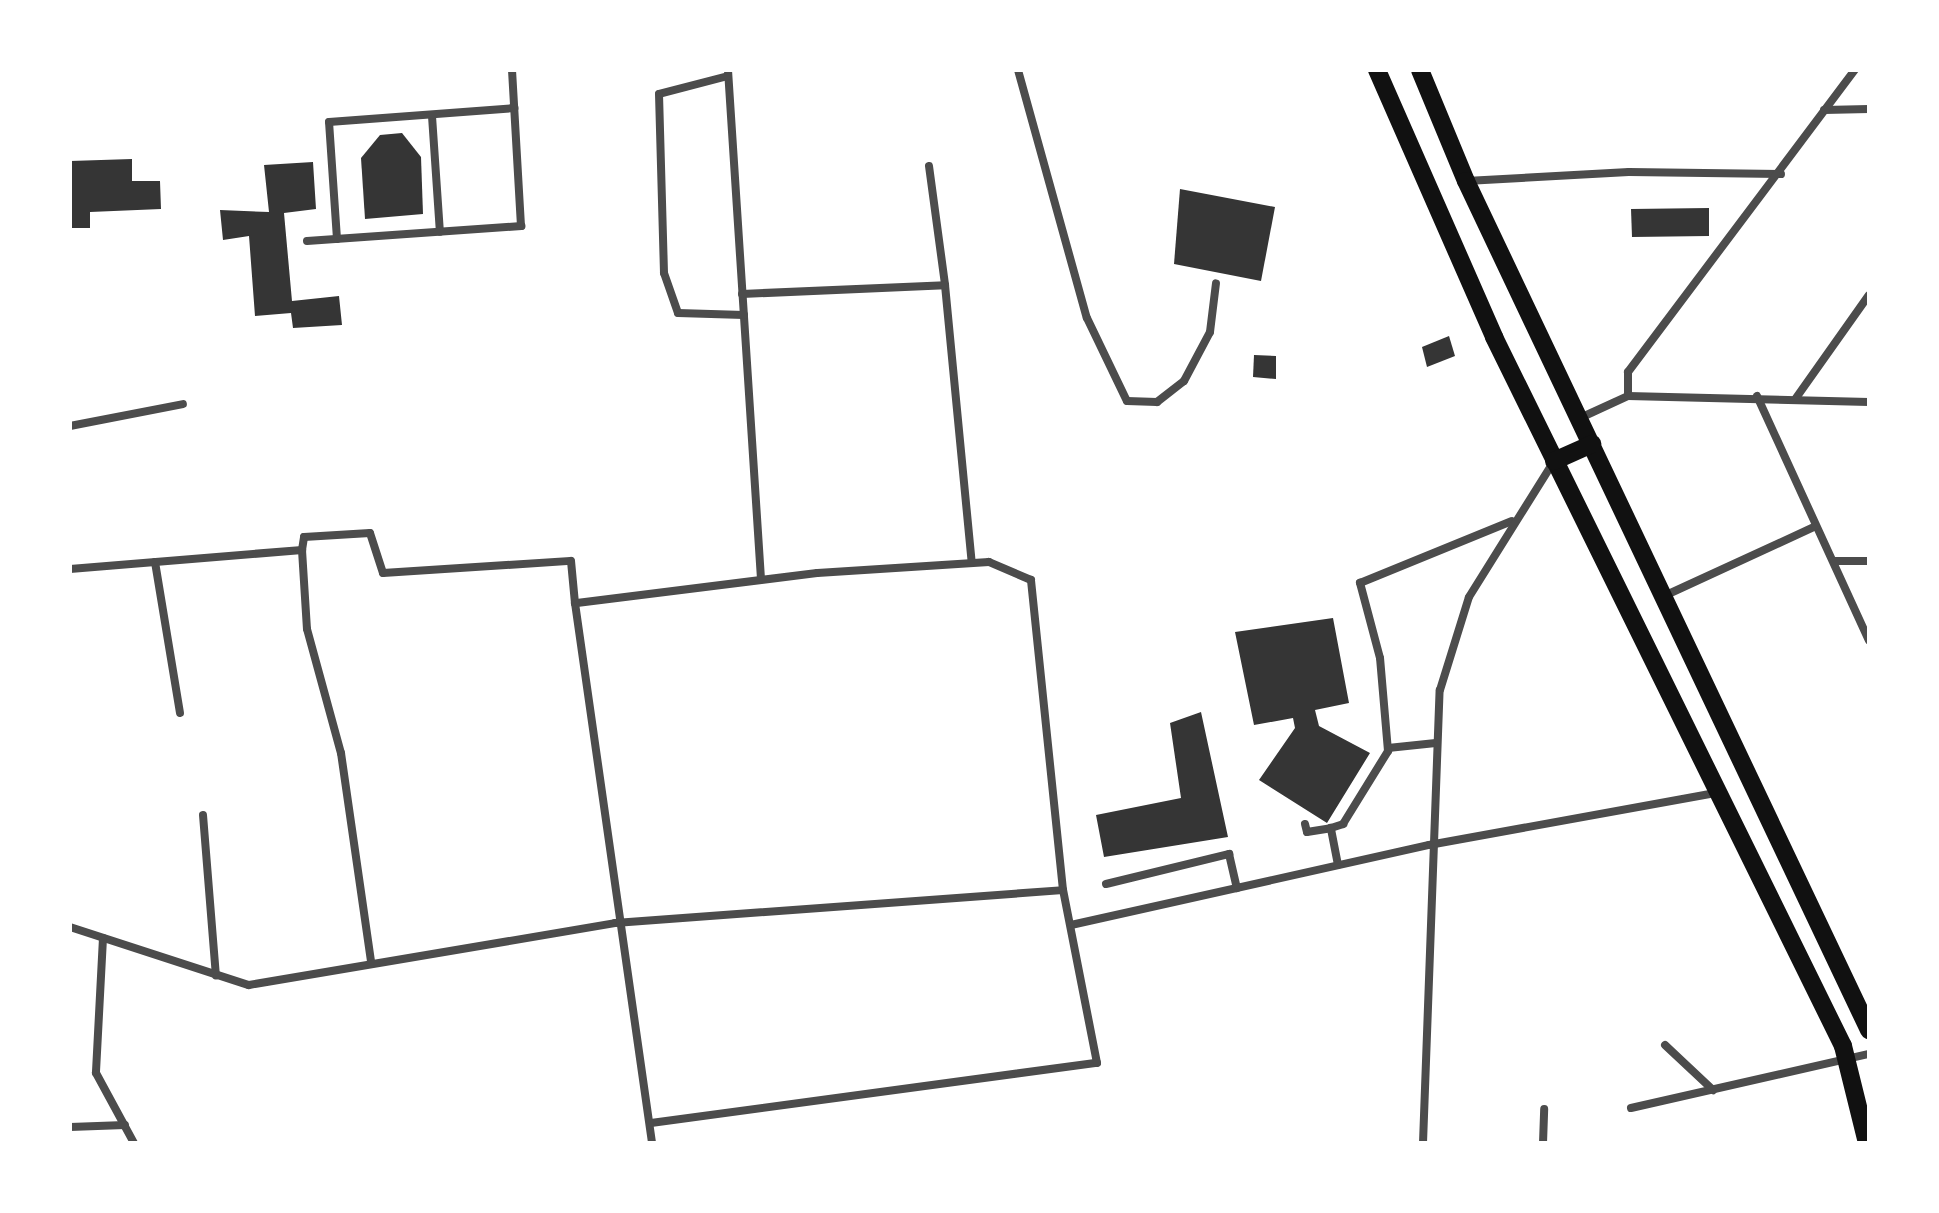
<!DOCTYPE html>
<html>
<head>
<meta charset="utf-8">
<style>
	body { margin:0 }
	#map { position:relative; width:1939px; height:1213px; overflow:hidden; background:#fff; font-family:"DejaVu Sans",sans-serif }
	div>[style] { position:absolute }
	.building>* { inset:0; background:#353535 }
	.minor>* { height:8px; margin:-4px; padding:0 4px; transform-origin:4px; border-radius:4px; background:#4c4c4c }
	.trunk>* { height:18px; margin:-9px; padding:0 9px; transform-origin:9px; border-radius:9px; background:#111 }
	span { translate:-50% -50%; white-space:nowrap; text-align:center; line-height:1.15; -webkit-text-stroke:6px #fff; paint-order:stroke }
	.frame { position:absolute; inset:0; border:72px solid #fff; pointer-events:none }
</style>
</head>
<body>
<div id="map">
	<div class="building">
		<i style="clip-path:polygon(402px 133px,421px 157px,423px 214px,365px 219px,361px 158px,380px 135px)"></i>
		<i style="clip-path:polygon(132px 159px,132px 181px,160px 181px,161px 209px,90px 212px,90px 228px,70px 228px,70px 161px)"></i>
		<i style="clip-path:polygon(313px 162px,316px 209px,284px 213px,292px 301px,339px 296px,342px 325px,293px 328px,291px 313px,255px 316px,249px 236px,223px 240px,220px 210px,269px 212px,264px 165px)"></i>
		<i style="clip-path:polygon(1180px 189px,1275px 207px,1261px 281px,1174px 264px)"></i>
		<i style="clip-path:polygon(1709px 208px,1709px 236px,1632px 237px,1631px 209px)"></i>
		<i style="clip-path:polygon(1449px 336px,1455px 356px,1427px 367px,1422px 347px)"></i>
		<i style="clip-path:polygon(1254px 355px,1276px 356px,1276px 379px,1253px 377px)"></i>
		<i style="clip-path:polygon(1333px 618px,1349px 703px,1315px 710px,1319px 726px,1370px 753px,1327px 823px,1259px 780px,1295px 728px,1293px 718px,1254px 725px,1235px 632px)"></i>
		<i style="clip-path:polygon(1201px 712px,1228px 837px,1104px 857px,1096px 815px,1181px 798px,1170px 723px)"></i>
	</div>
	<div class="minor">
		<i style="left:728px;top:70px;width:510px;rotate:86.29deg"></i>
		<i style="left:1018px;top:70px;width:257px;rotate:74.5deg"></i>
		<i style="left:1087px;top:318px;width:92px;rotate:64.3deg"></i>
		<i style="left:1127px;top:401px;width:30px;rotate:2deg"></i>
		<i style="left:1157px;top:402px;width:34px;rotate:-38deg"></i>
		<i style="left:1184px;top:381px;width:55px;rotate:-62deg"></i>
		<i style="left:1210px;top:332px;width:49px;rotate:-83deg"></i>
		<i style="left:728px;top:76px;width:71px;rotate:165.4deg"></i>
		<i style="left:659px;top:94px;width:179px;rotate:88.4deg"></i>
		<i style="left:664px;top:273px;width:42px;rotate:70.7deg"></i>
		<i style="left:678px;top:313px;width:66px;rotate:1.7deg"></i>
		<i style="left:1824px;top:110px;width:45px;rotate:-1.3deg"></i>
		<i style="left:432px;top:116px;width:116px;rotate:86.1deg"></i>
		<i style="left:929px;top:166px;width:120px;rotate:82.3deg"></i>
		<i style="left:1466px;top:181px;width:163px;rotate:-3.2deg"></i>
		<i style="left:1629px;top:172px;width:152px;rotate:0.8deg"></i>
		<i style="left:337px;top:239px;width:117px;rotate:-93.9deg"></i>
		<i style="left:329px;top:122px;width:186px;rotate:-4.3deg"></i>
		<i style="left:307px;top:241px;width:215px;rotate:-4deg"></i>
		<i style="left:521px;top:226px;width:156px;rotate:-93.3deg"></i>
		<i style="left:742px;top:294px;width:203px;rotate:-2.5deg"></i>
		<i style="left:945px;top:285px;width:279px;rotate:84.5deg"></i>
		<i style="left:1628px;top:396px;width:24px;rotate:-90deg"></i>
		<i style="left:1628px;top:372px;width:378px;rotate:-53.1deg"></i>
		<i style="left:1757px;top:396px;width:269px;rotate:65.4deg"></i>
		<i style="left:1796px;top:398px;width:126px;rotate:-54.7deg"></i>
		<i style="left:1580px;top:418px;width:53px;rotate:-24.6deg"></i>
		<i style="left:1628px;top:396px;width:241px;rotate:1.4deg"></i>
		<i style="left:70px;top:426px;width:115px;rotate:-11deg"></i>
		<i style="left:302px;top:550px;width:79px;rotate:86.4deg"></i>
		<i style="left:307px;top:629px;width:129px;rotate:74.7deg"></i>
		<i style="left:341px;top:753px;width:210px;rotate:81.8deg"></i>
		<i style="left:1834px;top:561px;width:35px"></i>
		<i style="left:155px;top:562px;width:153px;rotate:80.6deg"></i>
		<i style="left:70px;top:569px;width:233px;rotate:-4.7deg"></i>
		<i style="left:302px;top:550px;width:13px;rotate:-81deg"></i>
		<i style="left:304px;top:537px;width:66px;rotate:-3.5deg"></i>
		<i style="left:370px;top:533px;width:42px;rotate:72deg"></i>
		<i style="left:383px;top:573px;width:188px;rotate:-3.7deg"></i>
		<i style="left:571px;top:561px;width:42px;rotate:84.6deg"></i>
		<i style="left:1664px;top:596px;width:167px;rotate:-24.7deg"></i>
		<i style="left:1388px;top:748px;width:48px;rotate:-5.9deg"></i>
		<i style="left:203px;top:815px;width:161px;rotate:85.4deg"></i>
		<i style="left:1305px;top:824px;width:8px;rotate:76deg"></i>
		<i style="left:1307px;top:832px;width:24px;rotate:-9deg"></i>
		<i style="left:1338px;top:865px;width:38px;rotate:-101deg"></i>
		<i style="left:1331px;top:828px;width:13px;rotate:-18deg"></i>
		<i style="left:1343px;top:824px;width:86px;rotate:-58.3deg"></i>
		<i style="left:1388px;top:751px;width:93px;rotate:-94.9deg"></i>
		<i style="left:1380px;top:658px;width:78px;rotate:-104.9deg"></i>
		<i style="left:1360px;top:583px;width:164px;rotate:-22.2deg"></i>
		<i style="left:1106px;top:884px;width:127px;rotate:-13.7deg"></i>
		<i style="left:1229px;top:854px;width:35px;rotate:77deg"></i>
		<i style="left:1071px;top:925px;width:367px;rotate:-12.6deg"></i>
		<i style="left:1429px;top:845px;width:291px;rotate:-10.3deg"></i>
		<i style="left:70px;top:927px;width:188px;rotate:18deg"></i>
		<i style="left:249px;top:985px;width:371px;rotate:-9.6deg"></i>
		<i style="left:615px;top:923px;width:449px;rotate:-4.2deg"></i>
		<i style="left:103px;top:938px;width:135px;rotate:93deg"></i>
		<i style="left:96px;top:1073px;width:80px;rotate:61.5deg"></i>
		<i style="left:1665px;top:1045px;width:66px;rotate:43.2deg"></i>
		<i style="left:1631px;top:1108px;width:244px;rotate:-12.8deg"></i>
		<i style="left:651px;top:1123px;width:450px;rotate:-7.7deg"></i>
		<i style="left:1097px;top:1063px;width:176px;rotate:-101.1deg"></i>
		<i style="left:1063px;top:890px;width:312px;rotate:-95.9deg"></i>
		<i style="left:1031px;top:580px;width:46px;rotate:-156.8deg"></i>
		<i style="left:989px;top:562px;width:172px;rotate:176.3deg"></i>
		<i style="left:817px;top:573px;width:244px;rotate:172.9deg"></i>
		<i style="left:575px;top:603px;width:545px;rotate:81.88deg"></i>
		<i style="left:70px;top:1127px;width:55px;rotate:-2.1deg"></i>
		<i style="left:1423px;top:1143px;width:453px;rotate:-87.9deg"></i>
		<i style="left:1440px;top:690px;width:97px;rotate:-72.7deg"></i>
		<i style="left:1469px;top:597px;width:160px;rotate:-58deg"></i>
		<i style="left:1543px;top:1143px;width:34px;rotate:-88deg"></i>
	</div>
	<div class="trunk">
		<i style="left:1377px;top:70px;width:292px;rotate:66.3deg"></i>
		<i style="left:1494px;top:337px;width:790px;rotate:63.79deg"></i>
		<i style="left:1843px;top:1046px;width:100px;rotate:76.1deg"></i>
		<i style="left:1420px;top:70px;width:120px;rotate:67.5deg"></i>
		<i style="left:1466px;top:181px;width:940px;rotate:64.61deg"></i>
		<i style="left:1554px;top:461px;width:42px;rotate:-24.1deg"></i>
	</div>
	<div class="frame"></div>
</div>
</body>
</html>
